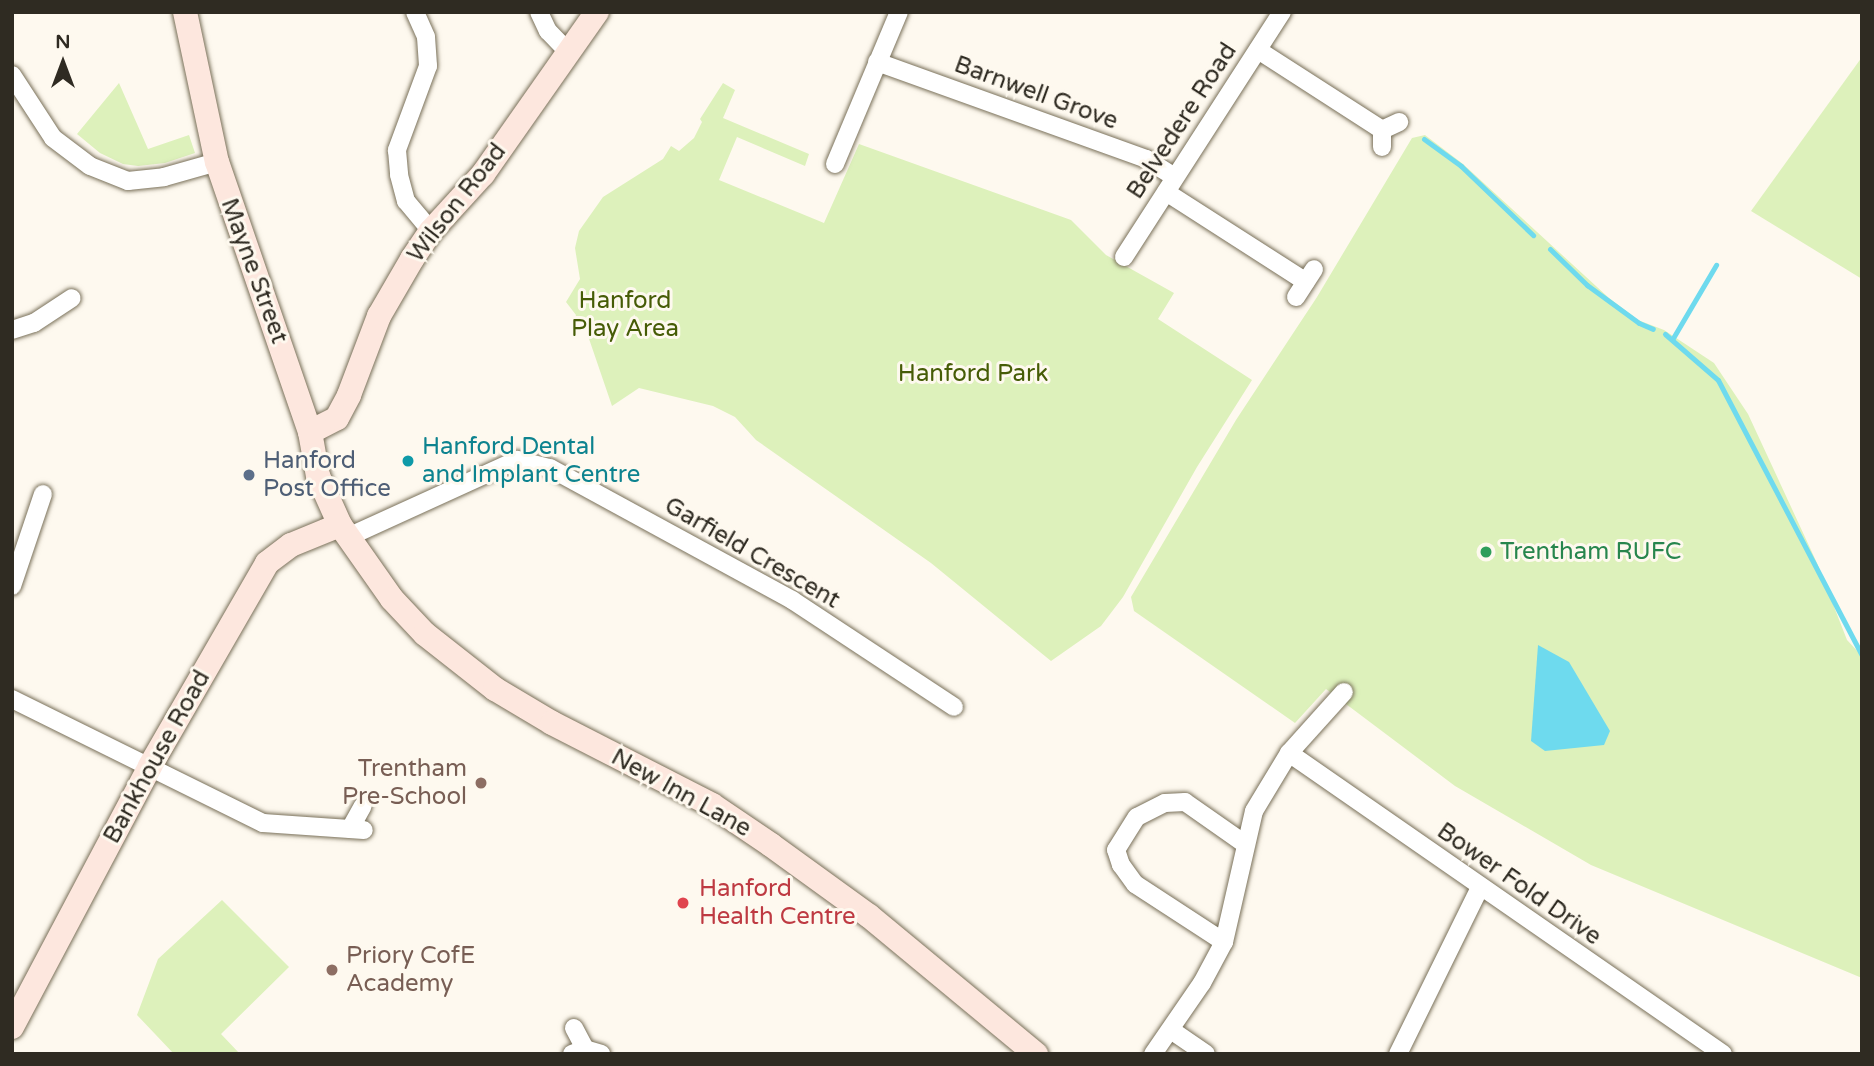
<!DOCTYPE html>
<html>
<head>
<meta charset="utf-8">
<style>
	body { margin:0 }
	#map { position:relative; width:1874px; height:1066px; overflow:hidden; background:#fef9ef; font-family:"Varela Round",sans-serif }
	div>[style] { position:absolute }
	.green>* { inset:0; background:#ddf1bb }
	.water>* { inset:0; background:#6edaee }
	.stream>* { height:5px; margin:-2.5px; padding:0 2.5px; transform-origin:2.5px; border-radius:2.5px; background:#6edaee }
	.roads { filter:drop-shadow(0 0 2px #797059) drop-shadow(0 0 2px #797059) }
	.street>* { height:18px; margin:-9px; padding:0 9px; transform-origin:9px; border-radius:9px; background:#fff }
	.secondary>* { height:24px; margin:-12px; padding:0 12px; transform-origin:12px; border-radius:12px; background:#fde7de }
	.dots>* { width:19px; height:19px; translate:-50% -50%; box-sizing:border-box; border:4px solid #fef9ef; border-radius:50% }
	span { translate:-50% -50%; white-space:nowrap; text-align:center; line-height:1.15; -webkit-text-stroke:6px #fef9ef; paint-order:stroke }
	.street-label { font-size:24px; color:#2f2b22 }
	.park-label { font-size:24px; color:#465c06 }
	.culture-label { font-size:24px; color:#0d838f }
	.left { translate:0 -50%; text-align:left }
	.service-label { font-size:24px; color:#4e5e75 }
	.leisure-label { font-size:24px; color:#27864d }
	.education-label { font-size:24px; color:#785e54 }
	.right { translate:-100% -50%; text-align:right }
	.health-label { font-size:24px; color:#be3a42 }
	.frame { position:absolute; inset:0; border:14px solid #2f2b22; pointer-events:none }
	.north { position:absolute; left:28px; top:28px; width:70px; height:70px; -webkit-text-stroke:5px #fef9ef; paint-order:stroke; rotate:0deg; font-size:19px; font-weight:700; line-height:28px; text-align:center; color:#2f2b22 }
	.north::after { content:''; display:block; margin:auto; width:24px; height:32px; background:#2f2b22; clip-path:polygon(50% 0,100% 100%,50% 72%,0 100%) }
</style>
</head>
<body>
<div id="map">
	<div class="green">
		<i style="clip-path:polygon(1862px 57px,1862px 279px,1751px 211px)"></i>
		<i style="clip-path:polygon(119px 83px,148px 149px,189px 135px,195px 153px,165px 163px,138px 166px,123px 164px,100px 153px,77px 134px)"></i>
		<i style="clip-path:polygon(723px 83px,735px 90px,723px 118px,809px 154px,805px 166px,737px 137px,719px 180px,824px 223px,859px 144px,1071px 220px,1106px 255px,1174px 293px,1158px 319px,1252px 380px,1197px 467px,1123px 597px,1101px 626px,1051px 661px,931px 563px,756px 440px,735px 417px,713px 406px,639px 388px,612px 406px,586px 330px,573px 323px,576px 315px,566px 302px,580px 279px,575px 248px,579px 231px,603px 197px,663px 159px,671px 146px,679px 151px,694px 138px,702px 122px,700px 119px)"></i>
		<i style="clip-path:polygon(1425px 135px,1463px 164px,1609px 298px,1638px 320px,1664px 330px,1714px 363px,1748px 414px,1817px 563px,1847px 640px,1862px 656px,1862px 978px,1591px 865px,1455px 786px,1326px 689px,1295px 723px,1134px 611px,1131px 597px,1236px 420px,1317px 297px,1412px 138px)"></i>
		<i style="clip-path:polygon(222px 900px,289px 967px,221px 1034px,240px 1054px,174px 1054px,137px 1015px,158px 959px)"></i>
	</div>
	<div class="water">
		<i style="clip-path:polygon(1538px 645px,1569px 662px,1610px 731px,1604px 745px,1545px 751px,1531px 741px)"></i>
	</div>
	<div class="stream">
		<i style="left:1424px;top:139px;width:46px;rotate:36.1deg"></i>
		<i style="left:1461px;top:166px;width:100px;rotate:43.8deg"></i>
		<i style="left:1550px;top:249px;width:52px;rotate:44.2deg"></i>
		<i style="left:1587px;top:285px;width:64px;rotate:36.2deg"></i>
		<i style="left:1639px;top:323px;width:15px;rotate:23deg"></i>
		<i style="left:1665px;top:334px;width:70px;rotate:41deg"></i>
		<i style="left:1718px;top:380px;width:310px;rotate:62.4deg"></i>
		<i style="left:1673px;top:338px;width:85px;rotate:-59.5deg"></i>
	</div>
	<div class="roads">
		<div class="street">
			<i style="left:415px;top:12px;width:27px;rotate:66deg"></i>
			<i style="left:426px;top:37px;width:29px;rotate:86deg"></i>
			<i style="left:428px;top:66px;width:90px;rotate:110.3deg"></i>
			<i style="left:397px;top:150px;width:25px;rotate:85deg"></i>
			<i style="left:399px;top:175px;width:27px;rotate:75deg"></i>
			<i style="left:406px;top:201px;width:39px;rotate:50deg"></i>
			<i style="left:539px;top:12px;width:21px;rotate:65deg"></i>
			<i style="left:548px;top:31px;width:29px;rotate:46deg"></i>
			<i style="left:1258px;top:50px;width:148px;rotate:32.8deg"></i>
			<i style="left:877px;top:62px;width:286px;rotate:19.8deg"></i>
			<i style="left:1146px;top:159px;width:34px;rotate:32deg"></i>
			<i style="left:12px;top:75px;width:75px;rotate:56.9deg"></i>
			<i style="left:53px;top:138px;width:46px;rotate:37.1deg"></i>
			<i style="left:90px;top:166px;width:41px;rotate:21.5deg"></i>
			<i style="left:128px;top:181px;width:36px;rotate:-6deg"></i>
			<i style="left:164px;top:177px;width:55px;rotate:-15.8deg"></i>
			<i style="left:1382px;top:147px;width:17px;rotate:-90deg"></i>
			<i style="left:1382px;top:130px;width:19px;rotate:-25deg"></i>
			<i style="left:835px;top:164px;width:165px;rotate:-67.2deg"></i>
			<i style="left:1166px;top:192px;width:166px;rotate:32.7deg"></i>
			<i style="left:1124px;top:257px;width:292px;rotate:-57.2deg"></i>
			<i style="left:1296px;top:297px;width:33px;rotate:-57deg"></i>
			<i style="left:12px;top:330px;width:23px;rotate:-18deg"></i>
			<i style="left:34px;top:323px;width:45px;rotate:-33.3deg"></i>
			<i style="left:348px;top:537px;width:186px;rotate:-24.5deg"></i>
			<i style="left:517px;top:460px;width:34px;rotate:14deg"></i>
			<i style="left:550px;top:468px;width:276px;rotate:28.6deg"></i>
			<i style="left:792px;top:600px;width:194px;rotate:33.4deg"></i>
			<i style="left:12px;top:586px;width:97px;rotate:-71.4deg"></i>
			<i style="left:12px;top:699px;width:280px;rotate:26.3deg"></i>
			<i style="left:263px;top:823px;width:101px;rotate:4deg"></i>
			<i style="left:1289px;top:753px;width:528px;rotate:34.74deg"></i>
			<i style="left:350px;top:829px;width:26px;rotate:-61deg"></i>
			<i style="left:1224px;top:942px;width:106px;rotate:-146.9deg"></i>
			<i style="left:1135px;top:884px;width:24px;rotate:-126deg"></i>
			<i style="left:1121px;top:865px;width:16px;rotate:-108deg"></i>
			<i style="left:1116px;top:850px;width:39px;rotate:-58deg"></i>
			<i style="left:1137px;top:817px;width:31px;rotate:-27deg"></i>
			<i style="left:1165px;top:803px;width:20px;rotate:-3deg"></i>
			<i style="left:1185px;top:802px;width:73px;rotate:35deg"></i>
			<i style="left:574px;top:1028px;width:24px;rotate:62deg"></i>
			<i style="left:1171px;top:1030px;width:42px;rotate:34.4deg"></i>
			<i style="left:572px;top:1054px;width:14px;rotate:-21deg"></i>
			<i style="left:585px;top:1049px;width:17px;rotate:17deg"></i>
			<i style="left:1153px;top:1054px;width:86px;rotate:-55.4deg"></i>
			<i style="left:1202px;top:983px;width:47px;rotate:-61.8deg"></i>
			<i style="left:1224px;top:942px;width:134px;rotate:-77.1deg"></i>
			<i style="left:1254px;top:811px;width:68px;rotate:-58.9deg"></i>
			<i style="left:1289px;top:753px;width:82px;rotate:-48deg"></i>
			<i style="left:1398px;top:1054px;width:186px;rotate:-63.8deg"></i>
		</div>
		<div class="secondary">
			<i style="left:185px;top:12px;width:153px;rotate:78deg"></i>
			<i style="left:217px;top:162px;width:286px;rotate:71deg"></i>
			<i style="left:310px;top:432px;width:45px;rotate:79.7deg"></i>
			<i style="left:318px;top:476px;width:54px;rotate:65.8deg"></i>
			<i style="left:340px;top:525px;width:90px;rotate:54.9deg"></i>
			<i style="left:392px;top:599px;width:48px;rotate:46.7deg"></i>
			<i style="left:425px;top:634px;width:89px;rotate:38.2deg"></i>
			<i style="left:495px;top:689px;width:66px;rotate:30.8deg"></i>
			<i style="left:552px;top:723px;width:180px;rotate:27.1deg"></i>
			<i style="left:712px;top:805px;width:71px;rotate:34.1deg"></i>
			<i style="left:771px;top:845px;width:121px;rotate:35.9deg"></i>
			<i style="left:869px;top:916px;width:217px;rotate:39.6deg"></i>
			<i style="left:310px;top:432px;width:30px;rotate:-27deg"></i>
			<i style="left:337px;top:418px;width:26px;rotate:-62deg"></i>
			<i style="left:349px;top:395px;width:85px;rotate:-69.2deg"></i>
			<i style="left:379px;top:316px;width:66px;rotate:-59.9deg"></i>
			<i style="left:412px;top:259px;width:34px;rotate:-56deg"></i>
			<i style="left:431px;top:231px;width:77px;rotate:-47.6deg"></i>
			<i style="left:483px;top:174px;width:198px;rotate:-54.9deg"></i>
			<i style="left:12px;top:1027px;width:295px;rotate:-62.1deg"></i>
			<i style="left:150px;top:766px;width:234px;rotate:-60deg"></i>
			<i style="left:267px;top:563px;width:30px;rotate:-37deg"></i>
			<i style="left:291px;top:545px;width:53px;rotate:-22.2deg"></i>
		</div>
	</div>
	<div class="dots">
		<i style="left:408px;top:461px;background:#0f9aa8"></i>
		<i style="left:249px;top:475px;background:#5c6f8a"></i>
		<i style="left:1486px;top:552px;background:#2e9e5b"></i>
		<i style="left:481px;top:783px;background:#8d6e63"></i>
		<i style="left:683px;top:903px;background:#e0444e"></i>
		<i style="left:332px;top:970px;background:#8d6e63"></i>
	</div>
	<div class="street-label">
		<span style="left:1036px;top:93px;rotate:20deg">Barnwell Grove</span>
		<span style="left:1182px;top:121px;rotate:-57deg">Belvedere Road</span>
		<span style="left:457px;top:203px;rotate:-52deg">Wilson Road</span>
		<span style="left:254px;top:271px;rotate:70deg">Mayne Street</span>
		<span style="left:752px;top:553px;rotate:30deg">Garfield Crescent</span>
		<span style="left:157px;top:757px;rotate:-61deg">Bankhouse Road</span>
		<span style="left:681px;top:793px;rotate:29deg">New Inn Lane</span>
		<span style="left:1519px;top:884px;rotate:35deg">Bower Fold Drive</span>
	</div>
	<div class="park-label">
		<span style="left:625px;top:315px">Hanford<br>Play Area</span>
		<span style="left:973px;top:374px">Hanford Park</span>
	</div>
	<div class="culture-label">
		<span class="left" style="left:422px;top:461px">Hanford Dental<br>and Implant Centre</span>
	</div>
	<div class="service-label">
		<span class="left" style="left:263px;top:475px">Hanford<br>Post Office</span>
	</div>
	<div class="leisure-label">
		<span class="left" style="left:1500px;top:552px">Trentham RUFC</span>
	</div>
	<div class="education-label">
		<span class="right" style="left:467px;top:783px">Trentham<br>Pre-School</span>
		<span class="left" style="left:346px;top:970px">Priory CofE<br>Academy</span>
	</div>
	<div class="health-label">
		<span class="left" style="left:699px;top:903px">Hanford<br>Health Centre</span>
	</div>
	<div class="frame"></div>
	<div class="north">N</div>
</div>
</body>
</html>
